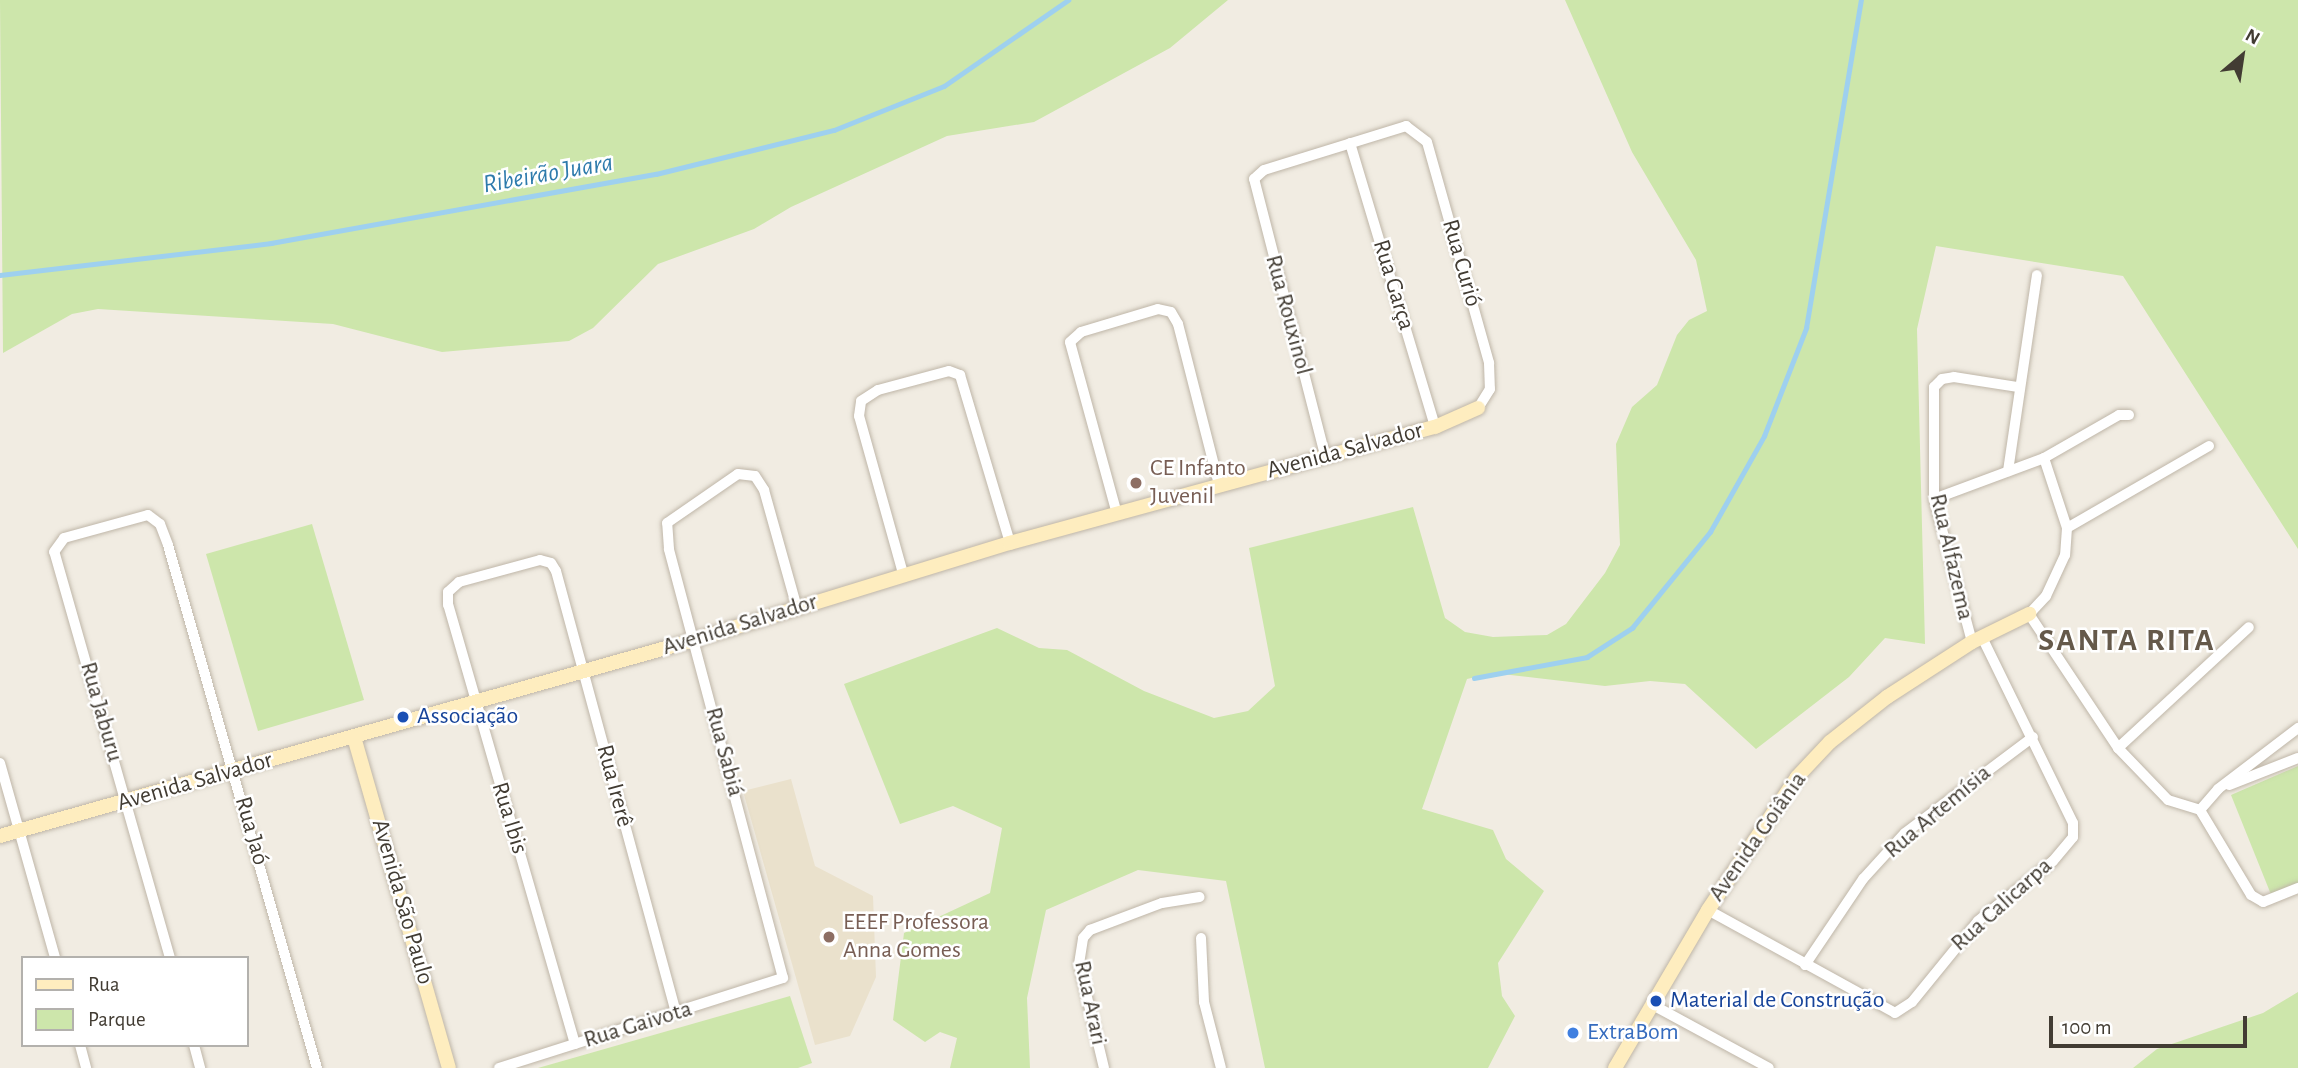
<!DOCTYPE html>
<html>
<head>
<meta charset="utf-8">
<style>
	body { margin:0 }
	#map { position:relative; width:2298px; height:1068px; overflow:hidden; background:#f1ece2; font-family:"Alegreya Sans",sans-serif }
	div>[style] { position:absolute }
	.education>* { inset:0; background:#eae1cc }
	.green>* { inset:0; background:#cde6ab }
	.stream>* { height:4.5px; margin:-2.25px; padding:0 2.25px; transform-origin:2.25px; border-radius:2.25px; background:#9ed0ef }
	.roads { filter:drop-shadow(0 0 2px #bfb6a8) drop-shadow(0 0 2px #bfb6a8) }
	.street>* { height:10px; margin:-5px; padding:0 5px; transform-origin:5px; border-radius:5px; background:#fff }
	.secondary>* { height:14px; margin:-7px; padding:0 7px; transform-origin:7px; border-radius:7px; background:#feedbf }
	.dots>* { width:19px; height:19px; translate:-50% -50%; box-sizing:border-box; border:4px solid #fff; border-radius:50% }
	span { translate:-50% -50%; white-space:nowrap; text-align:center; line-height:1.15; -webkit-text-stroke:5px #fff; paint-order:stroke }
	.street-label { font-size:24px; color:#423c33 }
	.education-label { font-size:24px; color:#785e54 }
	.left { translate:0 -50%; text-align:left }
	.transit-label { font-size:24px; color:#164399 }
	.shop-label { font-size:24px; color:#366cbe }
	.water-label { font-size:26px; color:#2e7bac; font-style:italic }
	.district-label { font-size:32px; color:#65594a; font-weight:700; letter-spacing:2px }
	.legend { position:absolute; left:21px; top:956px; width:228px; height:91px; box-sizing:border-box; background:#fff; border:2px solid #b3b1ad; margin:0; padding:9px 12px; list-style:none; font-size:21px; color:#423c33 }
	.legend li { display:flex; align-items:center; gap:14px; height:35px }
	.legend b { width:35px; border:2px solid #b3b1ad }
	.north { position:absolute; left:2207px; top:21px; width:70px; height:70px; -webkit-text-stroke:5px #fff; paint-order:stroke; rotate:29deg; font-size:19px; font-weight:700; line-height:28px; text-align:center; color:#423c33 }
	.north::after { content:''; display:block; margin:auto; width:24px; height:32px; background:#423c33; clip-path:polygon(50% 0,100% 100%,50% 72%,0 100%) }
	.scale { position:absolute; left:2049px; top:1016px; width:198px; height:32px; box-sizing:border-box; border:4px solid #423c33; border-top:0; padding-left:9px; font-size:21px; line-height:24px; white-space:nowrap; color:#423c33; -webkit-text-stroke:5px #fff; paint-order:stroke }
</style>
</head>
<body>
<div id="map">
	<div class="education">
		<i style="clip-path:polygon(791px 779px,815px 866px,873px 896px,876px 977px,850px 1036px,815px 1045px,743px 791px)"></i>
	</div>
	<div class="green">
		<i style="clip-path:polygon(0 0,1228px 0,1170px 48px,1034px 122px,947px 136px,791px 207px,754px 229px,658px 264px,593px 328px,569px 341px,442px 352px,333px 324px,98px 309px,72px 314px,3px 353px)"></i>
		<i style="clip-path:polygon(1565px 0,2298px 0,2298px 549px,2123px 276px,1936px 246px,1917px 329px,1925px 644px,1885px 638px,1849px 677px,1756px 749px,1685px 684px,1650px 681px,1605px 686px,1493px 673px,1467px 679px,1422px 809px,1493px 830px,1506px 859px,1544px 891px,1498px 963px,1502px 996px,1515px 1016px,1488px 1068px,1265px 1068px,1226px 881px,1138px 870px,1046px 910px,1027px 998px,1030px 1068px,950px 1068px,957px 1038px,940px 1032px,925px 1042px,893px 1020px,904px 933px,990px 893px,1002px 828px,953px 806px,900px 824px,844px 684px,997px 628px,1039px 648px,1067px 650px,1144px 691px,1214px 718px,1248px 711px,1275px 686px,1249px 548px,1413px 507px,1445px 618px,1465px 632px,1493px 637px,1547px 635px,1566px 624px,1605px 573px,1620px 545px,1616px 444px,1632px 407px,1657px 385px,1677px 335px,1689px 320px,1707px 311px,1696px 260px,1632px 152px)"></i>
		<i style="clip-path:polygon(312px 524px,364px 700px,258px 731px,206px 554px)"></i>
		<i style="clip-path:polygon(2298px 766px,2298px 886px,2272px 897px,2231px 795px)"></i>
		<i style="clip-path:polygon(2298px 992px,2298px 1068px,2133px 1068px,2157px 1049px,2263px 1013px)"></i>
		<i style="clip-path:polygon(790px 996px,812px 1063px,798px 1068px,538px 1068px)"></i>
	</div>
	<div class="stream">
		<i style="left:0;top:275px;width:273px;rotate:-6.7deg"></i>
		<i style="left:271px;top:243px;width:391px;rotate:-10.2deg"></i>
		<i style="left:656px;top:174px;width:183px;rotate:-13.9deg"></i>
		<i style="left:834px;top:130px;width:118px;rotate:-21.8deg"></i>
		<i style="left:944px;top:86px;width:151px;rotate:-34.7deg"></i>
		<i style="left:1474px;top:678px;width:115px;rotate:-10.5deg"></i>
		<i style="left:1587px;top:657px;width:54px;rotate:-32.8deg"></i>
		<i style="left:1632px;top:628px;width:124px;rotate:-50.9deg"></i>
		<i style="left:1710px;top:532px;width:110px;rotate:-60.6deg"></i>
		<i style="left:1764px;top:436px;width:116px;rotate:-68.7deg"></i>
		<i style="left:1806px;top:328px;width:333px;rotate:-80.5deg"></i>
	</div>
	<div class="roads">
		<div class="street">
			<i style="left:1350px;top:143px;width:296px;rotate:73.3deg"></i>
			<i style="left:1325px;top:455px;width:285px;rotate:-104.4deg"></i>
			<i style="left:1254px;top:179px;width:13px;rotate:-42deg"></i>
			<i style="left:1264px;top:170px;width:149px;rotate:-17.2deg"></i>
			<i style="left:1406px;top:126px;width:26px;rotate:37deg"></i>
			<i style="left:1427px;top:142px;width:230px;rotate:74.3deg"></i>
			<i style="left:1489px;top:363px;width:26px;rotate:88deg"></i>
			<i style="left:1490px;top:389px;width:22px;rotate:122deg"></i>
			<i style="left:2044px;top:458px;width:74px;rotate:71.8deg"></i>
			<i style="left:2067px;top:528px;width:27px;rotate:94deg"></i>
			<i style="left:2065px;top:555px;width:45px;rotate:114.9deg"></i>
			<i style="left:2046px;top:596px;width:25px;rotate:133deg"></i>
			<i style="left:2029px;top:614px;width:161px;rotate:56.4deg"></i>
			<i style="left:2118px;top:748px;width:72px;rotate:46.1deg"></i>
			<i style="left:2168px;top:800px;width:34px;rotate:17deg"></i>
			<i style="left:2200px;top:810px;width:99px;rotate:59deg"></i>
			<i style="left:2251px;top:895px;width:14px;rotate:30deg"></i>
			<i style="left:2263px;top:902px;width:38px;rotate:-22deg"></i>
			<i style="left:2008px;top:471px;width:198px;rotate:-81.6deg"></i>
			<i style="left:1934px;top:499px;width:117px;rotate:-20.4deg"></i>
			<i style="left:2044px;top:458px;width:86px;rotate:-29.8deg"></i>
			<i style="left:2119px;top:415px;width:10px"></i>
			<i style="left:1117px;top:514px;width:178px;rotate:-105.3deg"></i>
			<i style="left:1070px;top:342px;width:15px;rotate:-42deg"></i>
			<i style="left:1081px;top:332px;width:80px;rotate:-16.6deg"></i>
			<i style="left:1158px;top:309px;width:13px;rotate:13deg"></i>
			<i style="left:1171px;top:312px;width:14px;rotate:60deg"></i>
			<i style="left:1178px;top:324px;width:166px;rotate:75.7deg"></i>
			<i style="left:2067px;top:528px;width:164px;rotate:-30deg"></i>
			<i style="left:904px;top:577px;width:167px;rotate:-105.6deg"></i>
			<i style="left:859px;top:416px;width:15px;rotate:-82deg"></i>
			<i style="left:861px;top:401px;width:20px;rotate:-33deg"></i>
			<i style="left:878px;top:390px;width:73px;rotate:-15deg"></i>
			<i style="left:949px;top:371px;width:12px;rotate:20deg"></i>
			<i style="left:960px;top:375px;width:175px;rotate:73.4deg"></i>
			<i style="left:1972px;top:642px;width:148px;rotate:-104.9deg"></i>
			<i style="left:1934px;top:499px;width:112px;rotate:-90deg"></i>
			<i style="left:1934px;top:387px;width:11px;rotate:-45deg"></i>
			<i style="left:1942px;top:379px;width:12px;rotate:-9deg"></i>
			<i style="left:1954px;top:377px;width:65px;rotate:8.9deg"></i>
			<i style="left:2118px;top:748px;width:178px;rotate:-42.7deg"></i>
			<i style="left:0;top:763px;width:203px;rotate:74.2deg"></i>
			<i style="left:2229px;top:785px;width:74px;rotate:-21.4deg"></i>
			<i style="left:2200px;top:810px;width:28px;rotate:-49deg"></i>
			<i style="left:2218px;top:789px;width:101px;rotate:-37.3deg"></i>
			<i style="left:1708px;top:910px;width:213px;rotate:28.8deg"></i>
			<i style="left:1895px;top:1013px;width:20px;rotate:-33deg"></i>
			<i style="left:1912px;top:1002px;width:104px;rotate:-50.8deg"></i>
			<i style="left:1978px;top:921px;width:96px;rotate:-38.7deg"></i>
			<i style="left:2053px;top:861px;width:31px;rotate:-50deg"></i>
			<i style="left:2073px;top:837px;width:14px;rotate:-90deg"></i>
			<i style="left:2073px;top:823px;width:207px;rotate:-116.1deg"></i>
			<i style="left:1201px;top:938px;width:64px;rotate:87.3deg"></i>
			<i style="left:1204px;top:1002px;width:68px;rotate:75.6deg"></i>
			<i style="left:170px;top:958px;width:422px;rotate:-105.9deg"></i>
			<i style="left:54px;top:552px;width:17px;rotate:-54deg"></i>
			<i style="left:64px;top:538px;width:87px;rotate:-15.3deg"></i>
			<i style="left:148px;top:515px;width:15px;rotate:37deg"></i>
			<i style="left:160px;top:524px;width:22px;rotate:69deg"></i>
			<i style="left:168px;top:545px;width:544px;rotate:74.1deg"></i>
			<i style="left:1805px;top:965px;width:104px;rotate:-56deg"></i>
			<i style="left:1863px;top:879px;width:62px;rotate:-47.6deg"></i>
			<i style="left:1905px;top:833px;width:160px;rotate:-36.9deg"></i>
			<i style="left:1651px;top:1004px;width:134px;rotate:28.5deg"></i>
			<i style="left:575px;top:1044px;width:457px;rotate:-106.1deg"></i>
			<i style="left:448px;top:605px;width:13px;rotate:-90deg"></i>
			<i style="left:448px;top:592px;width:15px;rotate:-42deg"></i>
			<i style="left:459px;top:582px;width:84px;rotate:-15.2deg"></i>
			<i style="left:540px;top:560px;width:11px;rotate:15deg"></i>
			<i style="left:551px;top:563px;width:9px;rotate:58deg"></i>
			<i style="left:556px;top:571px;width:458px;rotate:74.8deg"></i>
			<i style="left:80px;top:1045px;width:24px;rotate:75deg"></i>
			<i style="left:194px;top:1045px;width:24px;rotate:75deg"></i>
			<i style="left:499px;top:1068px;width:298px;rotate:-17.6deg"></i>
			<i style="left:783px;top:978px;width:444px;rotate:-104.9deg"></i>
			<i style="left:669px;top:549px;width:26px;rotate:-94deg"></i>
			<i style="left:667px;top:523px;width:86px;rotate:-34.6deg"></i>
			<i style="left:738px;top:474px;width:17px;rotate:7deg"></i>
			<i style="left:755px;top:476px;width:17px;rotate:57deg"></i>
			<i style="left:764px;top:490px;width:123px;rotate:74.4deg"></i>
			<i style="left:1104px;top:1068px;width:107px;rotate:-103.5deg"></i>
			<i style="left:1079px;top:964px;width:26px;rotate:-81deg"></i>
			<i style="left:1083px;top:938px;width:11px;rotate:-49deg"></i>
			<i style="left:1090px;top:930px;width:77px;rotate:-20.6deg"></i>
			<i style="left:1162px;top:903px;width:38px;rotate:-9deg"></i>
		</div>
		<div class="secondary">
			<i style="left:354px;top:737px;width:344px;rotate:74deg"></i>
			<i style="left:0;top:836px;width:721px;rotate:-15.77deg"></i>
			<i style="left:694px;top:640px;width:331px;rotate:-17.1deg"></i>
			<i style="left:1010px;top:543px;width:441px;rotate:-15.3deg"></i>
			<i style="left:1435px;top:427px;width:47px;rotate:-23.8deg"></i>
			<i style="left:1615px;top:1068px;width:183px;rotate:-59.5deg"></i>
			<i style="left:1708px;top:910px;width:160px;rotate:-56.2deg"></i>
			<i style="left:1797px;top:777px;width:48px;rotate:-46.7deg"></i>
			<i style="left:1830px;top:742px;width:73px;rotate:-38.3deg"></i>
			<i style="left:1887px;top:697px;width:101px;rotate:-32.9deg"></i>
			<i style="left:1972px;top:642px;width:64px;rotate:-26.2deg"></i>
		</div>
	</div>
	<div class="dots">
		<i style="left:1136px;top:483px;background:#8d6e63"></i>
		<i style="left:403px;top:717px;background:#1a4fb4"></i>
		<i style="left:829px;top:937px;background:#8d6e63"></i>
		<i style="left:1656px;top:1001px;background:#1a4fb4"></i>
		<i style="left:1573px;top:1033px;background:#3f7fe0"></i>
	</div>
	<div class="street-label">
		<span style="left:1461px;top:263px;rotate:74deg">Rua Curió</span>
		<span style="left:1393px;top:285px;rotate:73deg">Rua Garça</span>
		<span style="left:1288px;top:315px;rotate:75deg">Rua Rouxinol</span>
		<span style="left:1345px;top:451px;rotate:-15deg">Avenida Salvador</span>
		<span style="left:1951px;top:557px;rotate:77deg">Rua Alfazema</span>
		<span style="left:740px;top:625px;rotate:-17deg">Avenida Salvador</span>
		<span style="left:101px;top:712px;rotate:74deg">Rua Jaburu</span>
		<span style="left:724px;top:752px;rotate:75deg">Rua Sabiá</span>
		<span style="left:195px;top:782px;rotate:-16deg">Avenida Salvador</span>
		<span style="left:614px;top:786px;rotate:75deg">Rua Irerê</span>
		<span style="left:1938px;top:812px;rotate:-40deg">Rua Artemísia</span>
		<span style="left:509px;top:818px;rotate:73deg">Rua Ibis</span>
		<span style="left:251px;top:831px;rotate:74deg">Rua Jaó</span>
		<span style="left:1758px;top:837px;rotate:-55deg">Avenida Goiânia</span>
		<span style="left:402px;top:902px;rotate:74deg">Avenida São Paulo</span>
		<span style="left:2002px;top:905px;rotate:-42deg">Rua Calicarpa</span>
		<span style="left:1090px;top:1003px;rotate:78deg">Rua Arari</span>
		<span style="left:638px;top:1025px;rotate:-17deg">Rua Gaivota</span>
	</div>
	<div class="education-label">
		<span class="left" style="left:1150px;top:483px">CE Infanto<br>Juvenil</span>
		<span class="left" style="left:843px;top:937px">EEEF Professora<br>Anna Gomes</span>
	</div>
	<div class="transit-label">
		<span class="left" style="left:417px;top:717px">Associação</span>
		<span class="left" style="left:1670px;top:1001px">Material de Construção</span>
	</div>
	<div class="shop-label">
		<span class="left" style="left:1587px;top:1033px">ExtraBom</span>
	</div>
	<div class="water-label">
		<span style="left:548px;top:174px;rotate:-10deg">Ribeirão Juara</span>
	</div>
	<div class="district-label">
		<span style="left:2127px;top:640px">SANTA RITA</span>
	</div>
	<ul class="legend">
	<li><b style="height:9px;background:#feedbf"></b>Rua</li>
	<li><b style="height:19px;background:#cde6ab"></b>Parque</li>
	</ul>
	<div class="north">N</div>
	<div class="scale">100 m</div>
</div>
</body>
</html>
